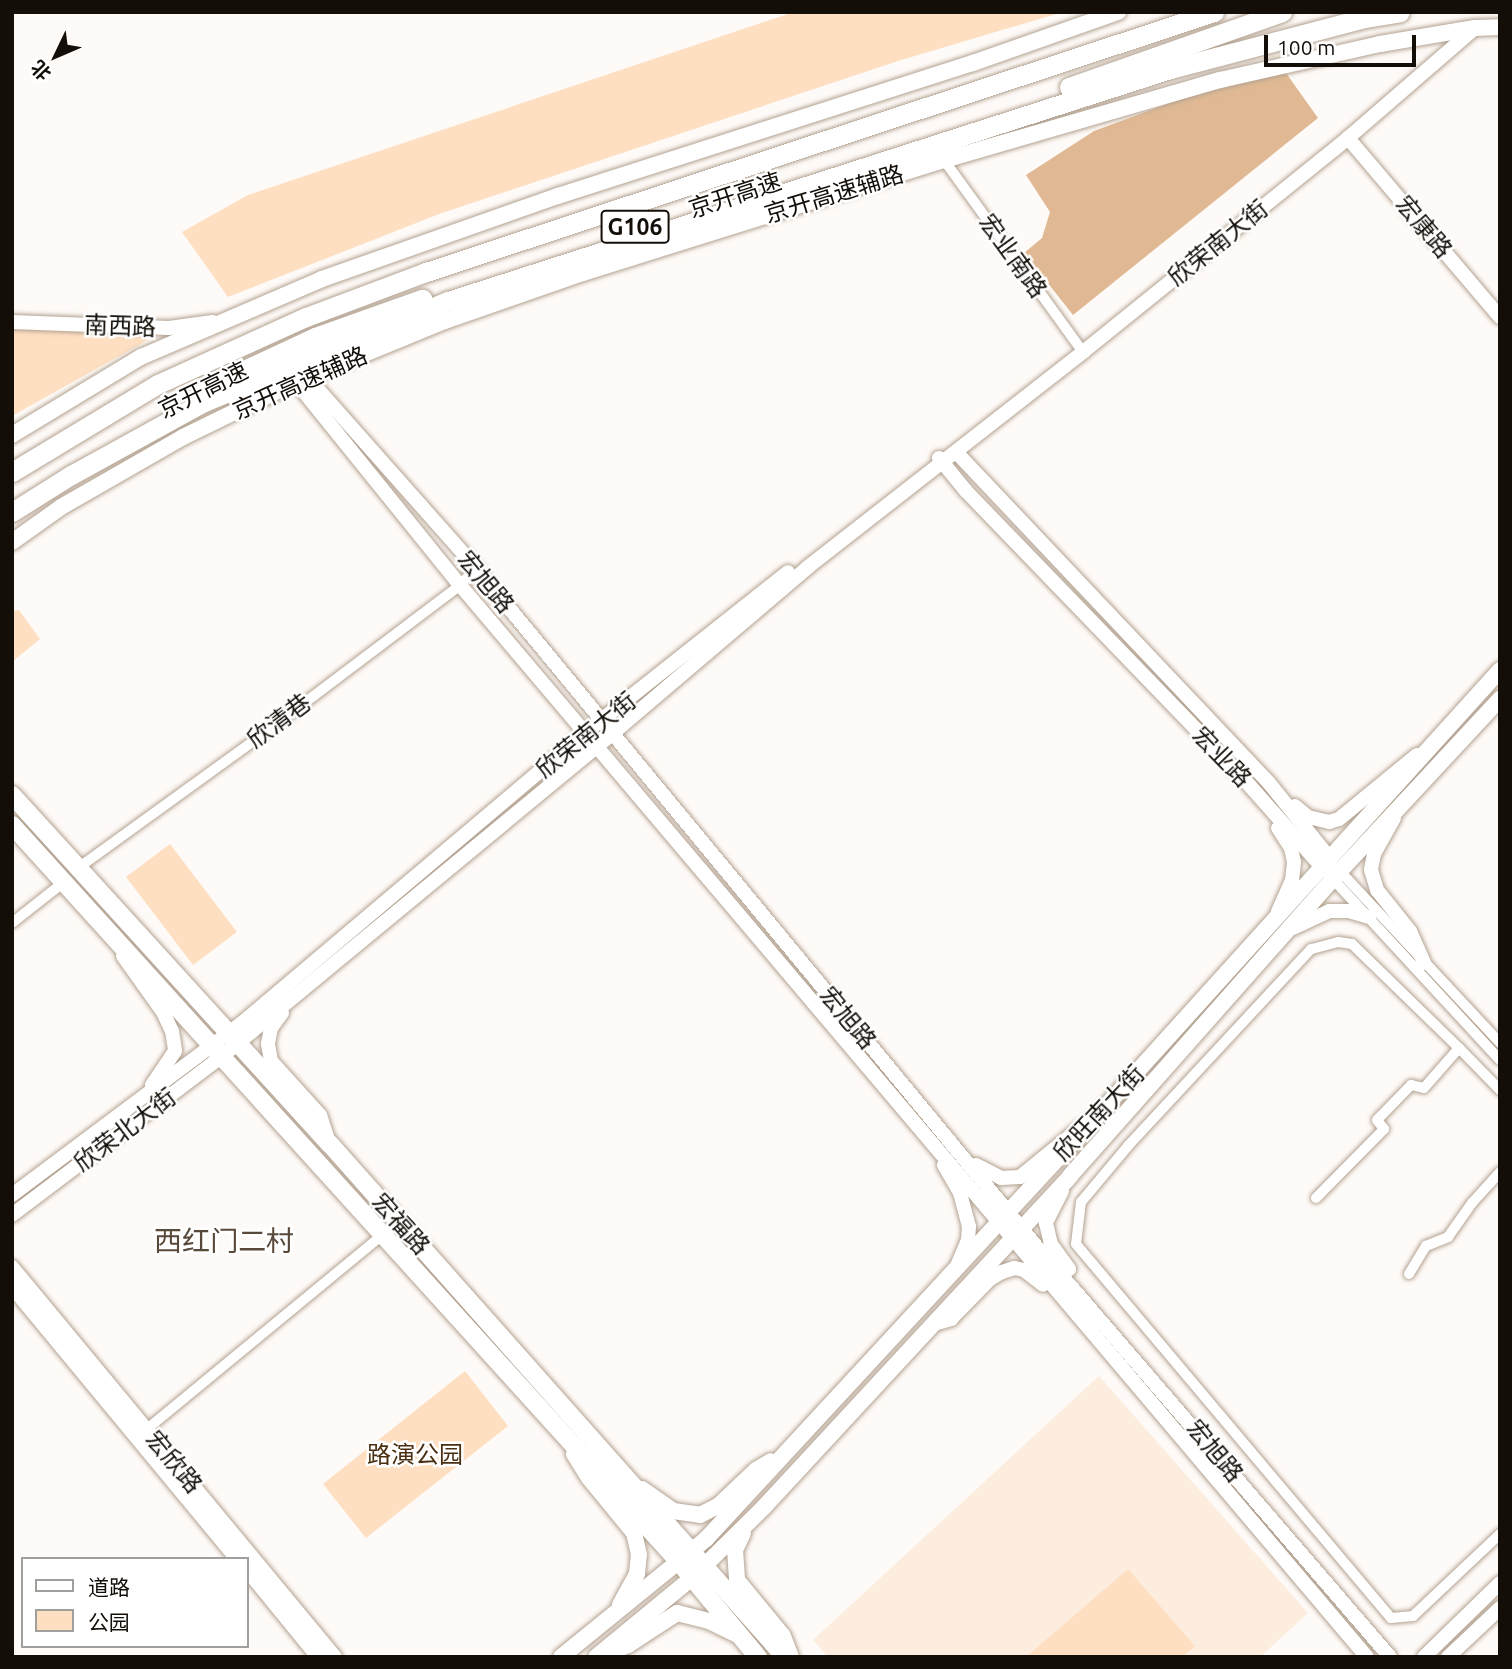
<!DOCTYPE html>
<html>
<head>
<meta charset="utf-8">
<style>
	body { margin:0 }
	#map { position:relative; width:1512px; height:1669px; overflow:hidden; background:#fefaf7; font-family:Ubuntu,"Noto Sans SC",sans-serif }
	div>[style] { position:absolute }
	.built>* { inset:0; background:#fceddf }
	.green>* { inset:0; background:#fedfc1 }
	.forest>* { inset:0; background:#e0b994 }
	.roads { filter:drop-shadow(0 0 2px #b3a291) drop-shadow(0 0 2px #b3a291) }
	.minor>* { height:10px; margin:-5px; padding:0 5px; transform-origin:5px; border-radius:5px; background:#fff }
	.tertiary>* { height:14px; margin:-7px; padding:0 7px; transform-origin:7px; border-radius:7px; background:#fff }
	.secondary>* { height:16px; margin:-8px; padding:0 8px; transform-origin:8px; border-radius:8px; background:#fff }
	.primary>* { height:18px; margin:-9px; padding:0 9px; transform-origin:9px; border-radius:9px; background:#fff }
	.motorway>* { height:19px; margin:-9.5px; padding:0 9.5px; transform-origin:9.5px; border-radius:9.5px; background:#fff }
	span { translate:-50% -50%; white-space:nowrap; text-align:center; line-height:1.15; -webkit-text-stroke:5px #fff; paint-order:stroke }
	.shield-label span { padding:2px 5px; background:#fff; border:2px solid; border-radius:5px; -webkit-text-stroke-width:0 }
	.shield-label { font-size:23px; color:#140e08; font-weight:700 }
	.street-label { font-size:24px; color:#140e08 }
	.park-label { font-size:24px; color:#4a2f12 }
	.quarter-label { font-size:28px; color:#58493a }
	.frame { position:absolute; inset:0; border:14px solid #140e08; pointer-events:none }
	.legend { position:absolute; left:21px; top:1557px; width:228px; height:91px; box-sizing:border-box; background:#fff; border:2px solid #a19f9c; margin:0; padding:9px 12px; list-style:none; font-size:21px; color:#140e08 }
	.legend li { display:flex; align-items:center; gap:14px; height:35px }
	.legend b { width:35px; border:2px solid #a19f9c }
	.north { position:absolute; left:21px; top:21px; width:70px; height:70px; -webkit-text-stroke:5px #fff; paint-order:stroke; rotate:226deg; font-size:19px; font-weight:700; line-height:28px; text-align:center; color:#140e08 }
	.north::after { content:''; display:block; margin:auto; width:24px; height:32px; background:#140e08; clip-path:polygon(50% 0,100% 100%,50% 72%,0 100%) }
	.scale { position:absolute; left:1264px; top:35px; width:152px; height:32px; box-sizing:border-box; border:4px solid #140e08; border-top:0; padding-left:9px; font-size:21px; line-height:24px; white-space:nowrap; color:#140e08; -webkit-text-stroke:5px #fff; paint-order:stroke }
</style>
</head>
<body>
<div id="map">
	<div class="built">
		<i style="clip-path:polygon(1099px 1376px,1308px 1613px,1260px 1657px,828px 1657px,813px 1640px)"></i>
	</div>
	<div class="green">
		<i style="clip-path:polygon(794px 12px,1063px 12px,898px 61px,439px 214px,228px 297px,182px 232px,248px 195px)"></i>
		<i style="clip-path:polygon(12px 325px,164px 331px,12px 416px)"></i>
		<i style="clip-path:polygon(19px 610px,40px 639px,12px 662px,12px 611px)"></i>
		<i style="clip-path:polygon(170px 844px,237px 932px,193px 965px,126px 877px)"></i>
		<i style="clip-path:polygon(465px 1371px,508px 1426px,366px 1538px,323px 1484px)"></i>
		<i style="clip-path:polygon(1128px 1569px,1195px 1646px,1182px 1657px,1026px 1657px)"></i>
	</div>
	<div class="forest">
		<i style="clip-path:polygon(1286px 73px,1318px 118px,1073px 315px,1024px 253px,1042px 238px,1050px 212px,1026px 175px,1094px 131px,1186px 97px)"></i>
	</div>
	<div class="roads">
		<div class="minor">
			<i style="left:944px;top:160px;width:237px;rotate:54.1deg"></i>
			<i style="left:1320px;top:865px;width:265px;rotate:47.3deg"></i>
			<i style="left:78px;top:868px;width:227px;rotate:-35.9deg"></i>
			<i style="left:262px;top:735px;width:248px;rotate:-37.1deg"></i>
			<i style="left:460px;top:585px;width:23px;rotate:-47deg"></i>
			<i style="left:1337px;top:868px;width:239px;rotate:47deg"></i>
			<i style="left:12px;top:923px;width:66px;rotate:-38.3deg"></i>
			<i style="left:1459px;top:1048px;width:149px;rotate:-135.8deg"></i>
			<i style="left:1352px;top:944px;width:14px;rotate:-172deg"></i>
			<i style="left:1338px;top:942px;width:28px;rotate:165deg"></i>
			<i style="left:1311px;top:949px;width:269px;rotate:132.9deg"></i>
			<i style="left:1128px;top:1146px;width:73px;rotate:130deg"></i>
			<i style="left:1081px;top:1202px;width:42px;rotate:96.8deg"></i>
			<i style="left:1076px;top:1244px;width:489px;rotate:49.9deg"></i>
			<i style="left:1391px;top:1618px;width:22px;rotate:-5deg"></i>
			<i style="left:1413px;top:1616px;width:120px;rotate:-43.3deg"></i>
			<i style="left:1316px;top:1198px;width:97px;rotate:-45.4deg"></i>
			<i style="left:1384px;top:1129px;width:11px;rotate:-128deg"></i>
			<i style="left:1377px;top:1120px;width:49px;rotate:-45.8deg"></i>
			<i style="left:1411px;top:1085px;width:13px;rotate:13deg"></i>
			<i style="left:1424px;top:1088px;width:53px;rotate:-48.8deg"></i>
			<i style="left:1459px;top:1048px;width:59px;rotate:45.7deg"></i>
			<i style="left:1409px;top:1274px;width:33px;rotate:-59deg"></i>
			<i style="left:1426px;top:1246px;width:24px;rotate:-22deg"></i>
			<i style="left:1448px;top:1237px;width:42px;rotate:-54.8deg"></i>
			<i style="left:1472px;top:1203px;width:42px;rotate:-47.9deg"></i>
			<i style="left:147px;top:1429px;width:305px;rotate:-39.5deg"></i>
		</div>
		<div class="tertiary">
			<i style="left:1348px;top:138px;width:235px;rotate:49.7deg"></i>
			<i style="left:12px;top:322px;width:157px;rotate:2.2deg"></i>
			<i style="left:169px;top:328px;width:44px;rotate:-7.8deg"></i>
			<i style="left:308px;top:378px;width:254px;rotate:48.5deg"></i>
			<i style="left:476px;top:568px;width:881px;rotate:50.44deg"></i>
			<i style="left:1037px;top:1247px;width:541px;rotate:49.27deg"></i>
			<i style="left:296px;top:382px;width:261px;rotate:51.1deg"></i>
			<i style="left:460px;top:585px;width:1404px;rotate:49.77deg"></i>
			<i style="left:957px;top:453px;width:454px;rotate:46.6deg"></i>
			<i style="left:1269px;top:783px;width:95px;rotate:51deg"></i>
			<i style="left:939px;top:458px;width:43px;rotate:50.7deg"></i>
			<i style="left:966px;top:491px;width:399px;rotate:46deg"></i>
			<i style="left:1243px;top:778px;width:116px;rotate:48.5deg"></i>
			<i style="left:1295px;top:806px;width:17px;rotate:40deg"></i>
			<i style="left:1308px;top:817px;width:22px;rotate:13deg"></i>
			<i style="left:1329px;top:822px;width:10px;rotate:-17deg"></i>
			<i style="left:1339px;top:819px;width:101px;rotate:-39.4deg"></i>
			<i style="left:1394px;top:818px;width:41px;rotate:119.1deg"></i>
			<i style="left:1374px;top:854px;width:16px;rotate:101deg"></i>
			<i style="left:1371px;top:870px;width:21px;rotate:73deg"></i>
			<i style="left:1377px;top:890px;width:53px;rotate:51.2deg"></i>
			<i style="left:1410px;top:931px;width:35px;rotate:66deg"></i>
			<i style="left:1278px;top:828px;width:24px;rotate:57deg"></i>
			<i style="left:1291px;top:848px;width:14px;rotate:78deg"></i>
			<i style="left:1294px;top:862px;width:18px;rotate:96deg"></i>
			<i style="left:1292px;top:880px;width:35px;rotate:114deg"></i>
			<i style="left:1293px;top:928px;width:40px;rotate:-25deg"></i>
			<i style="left:1329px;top:911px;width:20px"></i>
			<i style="left:1349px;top:911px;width:21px;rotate:17deg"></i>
			<i style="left:123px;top:956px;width:69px;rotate:54.5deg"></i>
			<i style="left:163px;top:1012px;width:21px;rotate:65deg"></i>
			<i style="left:172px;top:1031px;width:20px;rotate:81deg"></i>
			<i style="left:175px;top:1051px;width:41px;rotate:124.1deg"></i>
			<i style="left:282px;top:1013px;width:19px;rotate:126deg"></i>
			<i style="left:271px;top:1028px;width:16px;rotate:101deg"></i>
			<i style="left:268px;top:1044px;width:17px;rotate:80deg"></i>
			<i style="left:271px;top:1061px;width:73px;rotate:47.8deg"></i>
			<i style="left:320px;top:1115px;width:25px;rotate:72deg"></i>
			<i style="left:944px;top:1165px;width:32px;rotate:60deg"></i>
			<i style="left:960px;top:1193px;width:34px;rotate:75deg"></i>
			<i style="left:969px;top:1226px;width:14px;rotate:94deg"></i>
			<i style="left:968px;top:1240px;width:25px;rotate:113deg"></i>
			<i style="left:976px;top:1165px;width:28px;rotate:27deg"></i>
			<i style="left:1001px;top:1178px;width:19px;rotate:-3deg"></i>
			<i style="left:1020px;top:1177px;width:79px;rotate:-39.3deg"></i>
			<i style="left:1062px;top:1191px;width:36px;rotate:117deg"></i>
			<i style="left:1046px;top:1223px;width:22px;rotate:77deg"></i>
			<i style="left:1051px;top:1244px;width:31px;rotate:54deg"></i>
			<i style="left:12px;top:1195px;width:289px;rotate:-36.8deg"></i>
			<i style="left:243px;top:1022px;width:448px;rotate:-40.2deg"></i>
			<i style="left:585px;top:733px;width:259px;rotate:-38.4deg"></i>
			<i style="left:12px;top:1215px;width:262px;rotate:-37.1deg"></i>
			<i style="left:221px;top:1057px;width:507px;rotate:-39.56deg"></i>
			<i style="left:612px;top:734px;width:257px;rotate:-40.4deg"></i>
			<i style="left:808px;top:567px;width:349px;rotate:-38deg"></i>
			<i style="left:1083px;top:352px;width:341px;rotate:-38.9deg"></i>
			<i style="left:1348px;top:138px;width:168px;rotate:-40.9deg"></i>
			<i style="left:12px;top:1267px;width:506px;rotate:50.37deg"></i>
			<i style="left:12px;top:1287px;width:353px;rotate:50.4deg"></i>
			<i style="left:934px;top:1324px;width:18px;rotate:-16deg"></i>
			<i style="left:951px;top:1319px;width:56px;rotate:-45.7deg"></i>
			<i style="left:990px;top:1279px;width:14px;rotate:-30deg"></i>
			<i style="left:1002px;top:1272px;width:13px;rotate:-18deg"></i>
			<i style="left:1014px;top:1268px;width:10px;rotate:11deg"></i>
			<i style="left:1024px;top:1270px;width:24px;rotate:38deg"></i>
			<i style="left:247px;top:1570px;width:112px;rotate:50.8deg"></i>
			<i style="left:1424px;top:1657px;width:106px;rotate:-44.2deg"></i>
			<i style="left:1448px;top:1657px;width:71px;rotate:-43.3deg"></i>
		</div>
		<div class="secondary">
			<i style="left:12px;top:435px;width:151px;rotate:-31.2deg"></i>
			<i style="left:141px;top:357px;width:197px;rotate:-23.3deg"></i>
			<i style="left:322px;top:279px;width:250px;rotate:-19.4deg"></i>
			<i style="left:558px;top:196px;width:436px;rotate:-17.8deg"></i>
			<i style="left:973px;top:63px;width:154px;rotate:-19.4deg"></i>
			<i style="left:12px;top:542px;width:60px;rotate:-35.5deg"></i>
			<i style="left:61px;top:507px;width:141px;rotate:-29.8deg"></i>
			<i style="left:183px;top:437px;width:126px;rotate:-26deg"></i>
			<i style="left:296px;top:382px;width:161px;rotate:-22.3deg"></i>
			<i style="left:445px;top:321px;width:146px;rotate:-19.2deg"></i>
			<i style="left:583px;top:273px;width:378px;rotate:-17.4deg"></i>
			<i style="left:944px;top:160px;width:287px;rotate:-16.2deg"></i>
			<i style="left:1220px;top:80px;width:164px;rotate:-12.7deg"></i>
			<i style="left:1380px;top:44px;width:96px;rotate:-9.6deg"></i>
			<i style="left:1475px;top:28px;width:25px;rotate:-2deg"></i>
			<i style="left:574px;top:1454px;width:28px;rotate:58deg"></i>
			<i style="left:589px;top:1478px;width:71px;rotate:50.7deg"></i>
			<i style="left:634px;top:1533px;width:22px;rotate:77deg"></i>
			<i style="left:639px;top:1554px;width:20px;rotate:96deg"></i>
			<i style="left:637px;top:1574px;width:35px;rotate:119deg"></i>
			<i style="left:642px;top:1489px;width:38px;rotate:35deg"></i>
			<i style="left:673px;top:1511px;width:27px;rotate:8deg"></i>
			<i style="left:700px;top:1515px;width:20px;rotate:-27deg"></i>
			<i style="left:718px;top:1506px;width:52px;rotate:-43.5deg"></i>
			<i style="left:756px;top:1470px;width:17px;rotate:-31deg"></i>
			<i style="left:743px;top:1533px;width:19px;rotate:115deg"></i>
			<i style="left:735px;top:1550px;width:30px;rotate:86deg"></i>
			<i style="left:737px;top:1580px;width:72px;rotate:50.6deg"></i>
			<i style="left:783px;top:1636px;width:22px;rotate:69deg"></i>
			<i style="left:608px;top:1653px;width:22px;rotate:-22deg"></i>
			<i style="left:628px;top:1645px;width:59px;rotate:-33.1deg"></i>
			<i style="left:677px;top:1613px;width:33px;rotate:14deg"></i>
			<i style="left:709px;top:1621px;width:32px;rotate:26deg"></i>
			<i style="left:561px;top:1657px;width:187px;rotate:-39.1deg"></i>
			<i style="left:706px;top:1539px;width:576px;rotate:-47.25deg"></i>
			<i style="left:1097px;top:1116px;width:601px;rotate:-47.9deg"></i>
			<i style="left:596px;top:1657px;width:124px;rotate:-39.5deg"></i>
			<i style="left:692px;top:1578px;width:101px;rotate:-44.6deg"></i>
			<i style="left:764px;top:1507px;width:451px;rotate:-47.2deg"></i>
			<i style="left:1070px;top:1176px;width:407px;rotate:-48.5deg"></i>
			<i style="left:1340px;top:871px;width:235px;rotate:-47.1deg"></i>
		</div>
		<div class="primary">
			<i style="left:12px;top:795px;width:472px;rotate:47.7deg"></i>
			<i style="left:330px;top:1144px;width:686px;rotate:48.43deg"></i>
			<i style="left:12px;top:825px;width:994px;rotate:47.85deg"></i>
			<i style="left:679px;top:1562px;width:124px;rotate:50.3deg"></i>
		</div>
		<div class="motorway">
			<i style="left:1069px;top:87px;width:226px;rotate:-19.4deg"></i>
			<i style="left:201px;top:390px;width:126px;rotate:-24.9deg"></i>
			<i style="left:315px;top:337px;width:114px;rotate:-19.6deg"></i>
			<i style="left:12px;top:472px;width:170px;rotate:-31.1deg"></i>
			<i style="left:158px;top:384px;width:162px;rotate:-24.4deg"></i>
			<i style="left:306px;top:317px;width:128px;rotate:-20.6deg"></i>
			<i style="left:426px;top:272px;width:830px;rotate:-18.26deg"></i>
			<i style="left:12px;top:512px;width:70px;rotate:-32.1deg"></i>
			<i style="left:71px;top:475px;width:152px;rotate:-28.8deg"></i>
			<i style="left:204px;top:402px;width:264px;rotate:-22.5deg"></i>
			<i style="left:448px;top:301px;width:758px;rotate:-17.81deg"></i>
			<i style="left:1170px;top:69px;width:201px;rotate:-14.7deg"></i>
			<i style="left:1364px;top:18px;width:36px;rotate:-9deg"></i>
		</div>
	</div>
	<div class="shield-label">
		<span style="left:635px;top:227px">G106</span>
	</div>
	<div class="street-label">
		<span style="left:834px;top:194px;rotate:-17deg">京开高速辅路</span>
		<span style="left:735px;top:195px;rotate:-18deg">京开高速</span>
		<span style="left:1424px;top:227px;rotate:50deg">宏康路</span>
		<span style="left:1218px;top:243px;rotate:-39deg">欣荣南大街</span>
		<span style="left:1013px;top:256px;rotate:54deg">宏业南路</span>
		<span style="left:120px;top:326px;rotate:2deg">南西路</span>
		<span style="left:300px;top:383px;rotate:-24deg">京开高速辅路</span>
		<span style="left:203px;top:390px;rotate:-26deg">京开高速</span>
		<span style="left:486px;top:582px;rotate:50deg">宏旭路</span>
		<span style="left:279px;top:721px;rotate:-37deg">欣清巷</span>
		<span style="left:586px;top:735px;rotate:-39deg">欣荣南大街</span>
		<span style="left:1222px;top:757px;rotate:46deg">宏业路</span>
		<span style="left:848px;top:1018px;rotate:50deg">宏旭路</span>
		<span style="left:1099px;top:1113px;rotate:-47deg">欣旺南大街</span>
		<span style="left:125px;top:1130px;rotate:-37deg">欣荣北大街</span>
		<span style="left:401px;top:1224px;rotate:48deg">宏福路</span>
		<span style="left:1215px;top:1451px;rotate:50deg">宏旭路</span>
		<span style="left:174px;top:1462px;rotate:50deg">宏欣路</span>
	</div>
	<div class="park-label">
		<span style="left:415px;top:1455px">路演公园</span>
	</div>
	<div class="quarter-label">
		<span style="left:224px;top:1241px">西红门二村</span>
	</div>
	<div class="frame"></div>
	<ul class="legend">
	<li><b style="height:9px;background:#fff"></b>道路</li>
	<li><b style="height:19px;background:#fedfc1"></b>公园</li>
	</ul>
	<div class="north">北</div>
	<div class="scale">100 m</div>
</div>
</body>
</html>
